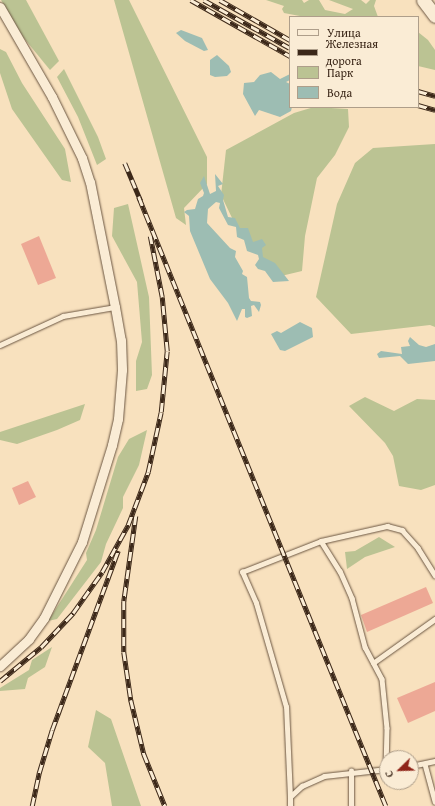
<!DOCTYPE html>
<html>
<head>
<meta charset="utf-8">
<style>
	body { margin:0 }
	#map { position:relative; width:435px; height:806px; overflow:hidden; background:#f8e1be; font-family:"Gentium Book Plus",serif }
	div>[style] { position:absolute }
	.green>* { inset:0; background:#bbc393 }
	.water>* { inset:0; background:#9dbdb3 }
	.building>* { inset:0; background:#eda895 }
	.roads { filter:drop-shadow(0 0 1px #6b5642) drop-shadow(0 0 1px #6b5642) }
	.service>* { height:4.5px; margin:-2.25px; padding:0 2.25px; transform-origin:2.25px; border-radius:2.25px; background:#faecd5 }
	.minor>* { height:9px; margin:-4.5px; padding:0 4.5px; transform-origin:4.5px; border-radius:4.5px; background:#faecd5 }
	.secondary>* { height:13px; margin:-6.5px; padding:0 6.5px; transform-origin:6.5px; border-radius:6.5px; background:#faecd5 }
	.rail>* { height:4.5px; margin-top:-2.25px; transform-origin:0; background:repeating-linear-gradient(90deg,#faecd5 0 9px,#3c2819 0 18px); box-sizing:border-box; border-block:1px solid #3c2819 }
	span { translate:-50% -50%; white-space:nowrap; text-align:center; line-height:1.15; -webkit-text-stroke:4px #faecd5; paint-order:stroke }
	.legend { position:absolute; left:289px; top:16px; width:130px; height:92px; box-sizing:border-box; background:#faecd5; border:1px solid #ae9e8a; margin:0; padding:5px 7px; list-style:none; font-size:12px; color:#3c2819 }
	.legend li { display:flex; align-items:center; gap:8px; height:20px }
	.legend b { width:20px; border:1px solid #ae9e8a }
	.north { position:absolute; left:379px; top:750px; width:40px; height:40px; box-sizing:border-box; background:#faecd5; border:1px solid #ae9e8a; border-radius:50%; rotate:247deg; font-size:11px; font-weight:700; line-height:16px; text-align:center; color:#3c2819 }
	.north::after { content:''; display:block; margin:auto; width:14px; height:18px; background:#8f2418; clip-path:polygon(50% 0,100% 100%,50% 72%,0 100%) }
</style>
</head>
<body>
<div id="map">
	<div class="green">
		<i style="clip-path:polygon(1px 0,26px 0,59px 61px,50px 70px,23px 37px)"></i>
		<i style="clip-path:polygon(114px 0,129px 0,207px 157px,207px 184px,184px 208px,186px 225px,176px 218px)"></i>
		<i style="clip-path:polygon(266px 0,302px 0,304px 3px,309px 0,319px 0,325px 10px,345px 14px,353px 9px,329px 0,361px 0,366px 4px,370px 0,376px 0,374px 6px,378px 17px,305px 17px,284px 13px,282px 9px,284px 6px)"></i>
		<i style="clip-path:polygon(418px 32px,428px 40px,435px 50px,435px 70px,418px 66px)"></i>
		<i style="clip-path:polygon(0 49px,6px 52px,22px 83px,65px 149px,71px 182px,62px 180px,12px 109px,0 73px)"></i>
		<i style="clip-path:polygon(64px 69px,98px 137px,106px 159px,97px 165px,78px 117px,57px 77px)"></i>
		<i style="clip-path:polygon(314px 107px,348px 109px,349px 127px,335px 155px,317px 178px,305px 236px,302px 271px,281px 276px,253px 249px,234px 222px,221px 195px,226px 150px,294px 113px)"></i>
		<i style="clip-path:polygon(435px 144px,435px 327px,430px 325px,351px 334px,316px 297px,337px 204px,355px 163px,373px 148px)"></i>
		<i style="clip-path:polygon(128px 204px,149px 297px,152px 375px,147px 389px,136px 391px,136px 361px,142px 342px,137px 282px,112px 236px,114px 208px)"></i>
		<i style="clip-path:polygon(365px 397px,394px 411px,417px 399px,435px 400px,435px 485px,421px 490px,399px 486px,393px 456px,385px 443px,349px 406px)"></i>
		<i style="clip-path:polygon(85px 404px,80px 420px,57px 430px,17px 444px,0 440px,0 432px)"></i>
		<i style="clip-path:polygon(147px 430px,139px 465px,123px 497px,123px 508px,106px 544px,101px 562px,57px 619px,48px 621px,87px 560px,86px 553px,96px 530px,118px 457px,129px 439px)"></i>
		<i style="clip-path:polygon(379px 537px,395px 547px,365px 557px,347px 569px,345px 552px,355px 551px)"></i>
		<i style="clip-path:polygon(52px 647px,45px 667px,28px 678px,25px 689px,0 691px,0 688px,29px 670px,32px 660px)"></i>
		<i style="clip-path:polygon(96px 710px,111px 719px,141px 806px,112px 806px,105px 763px,88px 747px)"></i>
	</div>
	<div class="water">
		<i style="clip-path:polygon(181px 30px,202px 38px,208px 50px,204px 51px,185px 41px,176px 33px)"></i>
		<i style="clip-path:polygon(217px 55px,229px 66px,231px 72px,227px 76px,215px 77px,210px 75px,210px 60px)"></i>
		<i style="clip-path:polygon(271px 72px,280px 79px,290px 74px,290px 80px,286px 82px,290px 84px,290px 107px,292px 107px,291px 111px,280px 117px,259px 110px,255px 116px,243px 94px,244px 83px,254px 82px,260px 75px)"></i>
		<i style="clip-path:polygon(215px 174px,223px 184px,218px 186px,224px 195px,223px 200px,228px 217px,235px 218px,240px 228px,248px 228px,253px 242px,262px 239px,266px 245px,262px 248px,263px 257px,275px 263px,289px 281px,273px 282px,265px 271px,258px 269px,255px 265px,259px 259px,258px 255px,247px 251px,244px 240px,237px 237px,236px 227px,228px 225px,219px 208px,220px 203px,216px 202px,208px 209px,207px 223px,230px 248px,236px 251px,235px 257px,243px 271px,242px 274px,247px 277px,249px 298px,251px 301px,260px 302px,261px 305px,259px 312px,254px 305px,251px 306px,252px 316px,247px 318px,245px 317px,245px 309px,242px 309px,237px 321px,228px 303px,210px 279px,190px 231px,189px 216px,184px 212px,187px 210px,195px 209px,198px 199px,203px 196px,204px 193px,200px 183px,204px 176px,210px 194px,216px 191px)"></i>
		<i style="clip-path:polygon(300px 322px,312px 328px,313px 337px,285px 351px,280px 350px,271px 334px,277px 331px,281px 333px)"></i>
		<i style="clip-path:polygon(410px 337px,419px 345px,426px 347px,435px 344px,435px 361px,408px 364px,400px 356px,379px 358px,377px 354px,381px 351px,402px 354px,401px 347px,410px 346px,408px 341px)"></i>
	</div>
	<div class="building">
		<i style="clip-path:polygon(39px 236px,56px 278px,38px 285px,21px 244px)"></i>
		<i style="clip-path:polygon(28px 481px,36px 497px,19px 505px,12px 488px)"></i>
		<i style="clip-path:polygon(426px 587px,433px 603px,367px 632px,361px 615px)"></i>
		<i style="clip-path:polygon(435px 682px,435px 711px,408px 723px,397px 698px)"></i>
	</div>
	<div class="roads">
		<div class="service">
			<i style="left:0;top:345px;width:69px;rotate:-24.7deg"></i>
			<i style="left:63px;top:316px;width:53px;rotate:-9.8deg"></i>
			<i style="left:321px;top:541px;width:36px;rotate:58deg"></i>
			<i style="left:340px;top:571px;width:30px;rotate:66deg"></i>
			<i style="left:352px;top:598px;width:51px;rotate:75.1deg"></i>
			<i style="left:365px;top:647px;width:36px;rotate:62deg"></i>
			<i style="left:382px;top:679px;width:49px;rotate:84.2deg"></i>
			<i style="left:387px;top:728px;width:41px;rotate:91.4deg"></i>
			<i style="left:373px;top:663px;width:76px;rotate:-35.4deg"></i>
			<i style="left:425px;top:764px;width:39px;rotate:75deg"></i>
			<i style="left:411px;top:766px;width:25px;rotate:-12deg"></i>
			<i style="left:290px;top:797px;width:90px;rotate:-92.5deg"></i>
			<i style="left:286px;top:707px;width:108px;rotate:-106.1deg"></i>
			<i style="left:256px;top:603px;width:34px;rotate:-114deg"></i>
			<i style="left:242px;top:572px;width:85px;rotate:-21.4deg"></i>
			<i style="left:321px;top:541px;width:68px;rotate:-12.8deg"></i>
			<i style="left:387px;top:526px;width:16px;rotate:15deg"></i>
			<i style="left:402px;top:530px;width:24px;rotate:48deg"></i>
			<i style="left:418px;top:548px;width:32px;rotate:58deg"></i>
			<i style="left:290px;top:806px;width:9px;rotate:-90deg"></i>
			<i style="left:290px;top:797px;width:16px;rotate:-43deg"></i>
			<i style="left:302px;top:786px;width:24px;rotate:-24deg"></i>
			<i style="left:324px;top:776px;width:63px;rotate:-6.3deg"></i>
			<i style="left:351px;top:806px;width:35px;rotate:-90deg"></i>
		</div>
		<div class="minor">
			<i style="left:0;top:7px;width:104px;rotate:60deg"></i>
			<i style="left:52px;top:97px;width:68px;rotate:63.8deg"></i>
			<i style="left:82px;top:158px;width:25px;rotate:72deg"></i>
			<i style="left:90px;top:182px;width:127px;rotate:78.7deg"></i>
			<i style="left:115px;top:307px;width:34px;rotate:80deg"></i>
			<i style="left:121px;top:340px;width:30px;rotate:88deg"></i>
			<i style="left:122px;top:370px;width:49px;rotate:94.7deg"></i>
			<i style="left:118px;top:419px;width:27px;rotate:103deg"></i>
			<i style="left:112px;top:445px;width:102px;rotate:107.2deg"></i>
			<i style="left:82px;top:542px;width:85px;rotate:116.6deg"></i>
			<i style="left:44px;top:618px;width:26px;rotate:126deg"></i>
			<i style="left:29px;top:639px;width:40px;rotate:137deg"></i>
		</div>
		<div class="secondary">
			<i style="left:423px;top:0;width:20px;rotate:53deg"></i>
		</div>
	</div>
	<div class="rail">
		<i style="left:191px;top:0;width:114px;rotate:29.5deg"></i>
		<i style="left:204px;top:0;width:98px;rotate:29.2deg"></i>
		<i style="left:220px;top:0;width:81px;rotate:29.7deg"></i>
		<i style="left:418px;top:91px;width:18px;rotate:16deg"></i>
		<i style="left:418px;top:105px;width:18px;rotate:16deg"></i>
		<i style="left:125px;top:163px;width:41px;rotate:67.2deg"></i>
		<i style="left:139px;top:197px;width:657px;rotate:67.92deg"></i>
		<i style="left:136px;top:516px;width:86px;rotate:98deg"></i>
		<i style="left:124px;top:601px;width:51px;rotate:90deg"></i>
		<i style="left:124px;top:652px;width:49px;rotate:81.7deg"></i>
		<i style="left:131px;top:700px;width:56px;rotate:76.5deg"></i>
		<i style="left:144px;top:754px;width:56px;rotate:68deg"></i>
		<i style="left:0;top:681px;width:53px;rotate:-39.7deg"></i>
		<i style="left:41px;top:647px;width:47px;rotate:-46.7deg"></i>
		<i style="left:73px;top:613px;width:50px;rotate:-54.7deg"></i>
		<i style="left:102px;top:572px;width:54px;rotate:-61deg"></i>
		<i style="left:128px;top:525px;width:57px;rotate:-69.3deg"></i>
		<i style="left:148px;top:472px;width:61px;rotate:-77.8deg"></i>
		<i style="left:161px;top:412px;width:61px;rotate:-84.4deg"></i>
		<i style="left:167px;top:351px;width:54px;rotate:-95.3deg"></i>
		<i style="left:162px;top:297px;width:62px;rotate:-101.1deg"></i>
		<i style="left:32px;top:806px;width:34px;rotate:-78deg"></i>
		<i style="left:39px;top:773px;width:45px;rotate:-73.2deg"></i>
		<i style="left:52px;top:730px;width:191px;rotate:-69.8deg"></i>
	</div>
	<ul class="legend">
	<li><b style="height:5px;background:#faecd5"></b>Улица</li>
	<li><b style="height:5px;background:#3c2819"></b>Железная дорога</li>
	<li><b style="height:11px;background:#bbc393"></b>Парк</li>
	<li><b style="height:11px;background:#9dbdb3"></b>Вода</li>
	</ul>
	<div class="north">С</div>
</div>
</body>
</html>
